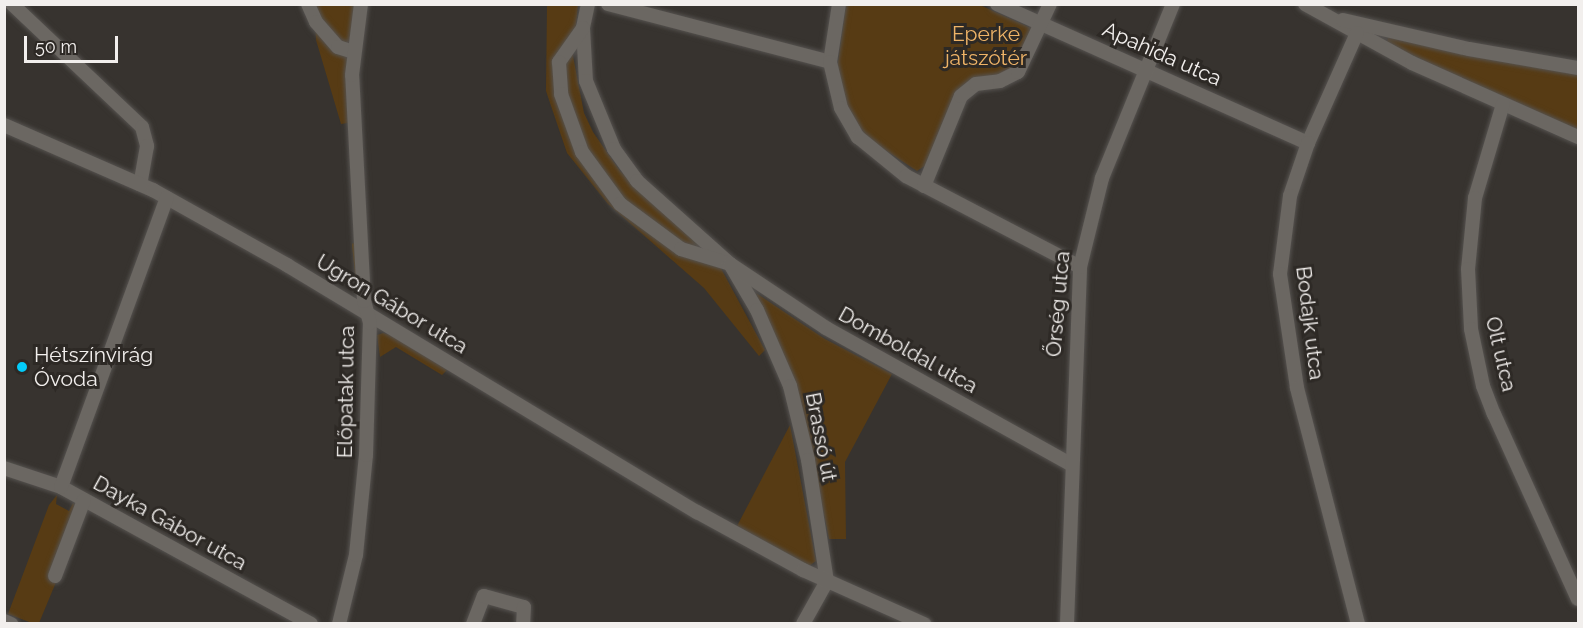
<!DOCTYPE html>
<html>
<head>
<meta charset="utf-8">
<style>
	body { margin:0 }
	#map { position:relative; width:1583px; height:628px; overflow:hidden; background:#37332f; font-family:Raleway,sans-serif }
	div>[style] { position:absolute }
	.green>* { inset:0; background:#573b14 }
	.stream>* { height:4px; margin:-2px; padding:0 2px; transform-origin:2px; border-radius:2px; background:#654001 }
	.roads { filter:drop-shadow(0 0 2px #55524f) drop-shadow(0 0 2px #55524f) }
	.minor>* { height:14px; margin:-7px; padding:0 7px; transform-origin:7px; border-radius:7px; background:#6b6762 }
	.dots>* { width:16px; height:16px; translate:-50% -50%; box-sizing:border-box; border:3px solid #2d2925; border-radius:50% }
	span { translate:-50% -50%; white-space:nowrap; text-align:center; line-height:1.15; -webkit-text-stroke:6px #2d2925; paint-order:stroke }
	.park-label { font-size:21px; color:#eeb367 }
	.street-label { font-size:21px; color:#f2efed }
	.poi-label { font-size:21px; color:#f2efed }
	.left { translate:0 -50%; text-align:left }
	.frame { position:absolute; inset:0; border:6px solid #f2efed; pointer-events:none }
	.scale { position:absolute; left:24px; top:36px; width:94px; height:27px; box-sizing:border-box; border:3px solid #f2efed; border-top:0; padding-left:8px; font-size:18px; line-height:21px; white-space:nowrap; color:#f2efed; -webkit-text-stroke:4px #2d2925; paint-order:stroke }
</style>
</head>
<body>
<div id="map">
	<div class="green">
		<i style="clip-path:polygon(314px 5px,355px 5px,347px 58px,348px 123px,341px 124px,316px 40px)"></i>
		<i style="clip-path:polygon(547px 5px,578px 5px,573px 56px,584px 113px,593px 132px,620px 171px,717px 261px,765px 350px,759px 356px,704px 288px,608px 204px,567px 153px,546px 91px)"></i>
		<i style="clip-path:polygon(846px 5px,980px 5px,1031px 28px,1016px 67px,1003px 74px,975px 80px,926px 165px,917px 171px,879px 146px,875px 149px,848px 110px,837px 69px)"></i>
		<i style="clip-path:polygon(1388px 37px,1578px 73px,1578px 131px,1405px 52px,1387px 43px)"></i>
		<i style="clip-path:polygon(756px 293px,825px 339px,892px 374px,845px 462px,846px 539px,829px 539px,805px 422px)"></i>
		<i style="clip-path:polygon(383px 333px,391px 335px,447px 370px,442px 375px,396px 347px,380px 357px,377px 335px)"></i>
		<i style="clip-path:polygon(790px 425px,816px 561px,809px 566px,737px 526px)"></i>
		<i style="clip-path:polygon(57px 495px,56px 504px,69px 511px,73px 503px,77px 506px,59px 575px,39px 623px,32px 623px,8px 614px,49px 505px)"></i>
	</div>
	<div class="stream">
		<i style="left:354px;top:245px;width:38px;rotate:84deg"></i>
	</div>
	<div class="roads">
		<div class="minor">
			<i style="left:12px;top:4px;width:179px;rotate:43.4deg"></i>
			<i style="left:142px;top:127px;width:20px;rotate:75deg"></i>
			<i style="left:147px;top:146px;width:39px;rotate:100deg"></i>
			<i style="left:308px;top:4px;width:20px;rotate:66deg"></i>
			<i style="left:316px;top:22px;width:33px;rotate:49deg"></i>
			<i style="left:338px;top:47px;width:16px;rotate:18deg"></i>
			<i style="left:588px;top:4px;width:25px;rotate:102deg"></i>
			<i style="left:583px;top:28px;width:53px;rotate:86.8deg"></i>
			<i style="left:586px;top:81px;width:74px;rotate:67.6deg"></i>
			<i style="left:614px;top:149px;width:39px;rotate:54deg"></i>
			<i style="left:637px;top:181px;width:125px;rotate:41.7deg"></i>
			<i style="left:730px;top:264px;width:53px;rotate:59.6deg"></i>
			<i style="left:757px;top:310px;width:83px;rotate:66.5deg"></i>
			<i style="left:790px;top:386px;width:76px;rotate:76.3deg"></i>
			<i style="left:808px;top:460px;width:122px;rotate:81.1deg"></i>
			<i style="left:827px;top:581px;width:49px;rotate:119.2deg"></i>
			<i style="left:608px;top:4px;width:229px;rotate:14.6deg"></i>
			<i style="left:839px;top:4px;width:59px;rotate:98.8deg"></i>
			<i style="left:830px;top:62px;width:47px;rotate:76.6deg"></i>
			<i style="left:841px;top:108px;width:34px;rotate:60deg"></i>
			<i style="left:858px;top:137px;width:62px;rotate:39.1deg"></i>
			<i style="left:906px;top:176px;width:196px;rotate:27.6deg"></i>
			<i style="left:997px;top:4px;width:341px;rotate:24.1deg"></i>
			<i style="left:1305px;top:4px;width:122px;rotate:28.9deg"></i>
			<i style="left:1412px;top:63px;width:182px;rotate:24deg"></i>
			<i style="left:1343px;top:20px;width:129px;rotate:13deg"></i>
			<i style="left:1469px;top:49px;width:111px;rotate:9.9deg"></i>
			<i style="left:583px;top:28px;width:42px;rotate:125.2deg"></i>
			<i style="left:559px;top:62px;width:32px;rotate:86deg"></i>
			<i style="left:561px;top:94px;width:62px;rotate:70.1deg"></i>
			<i style="left:582px;top:152px;width:64px;rotate:53.8deg"></i>
			<i style="left:620px;top:204px;width:76px;rotate:36.4deg"></i>
			<i style="left:681px;top:249px;width:51px;rotate:17deg"></i>
			<i style="left:730px;top:264px;width:115px;rotate:33.7deg"></i>
			<i style="left:826px;top:328px;width:279px;rotate:29.1deg"></i>
			<i style="left:1357px;top:33px;width:120px;rotate:114deg"></i>
			<i style="left:1308px;top:143px;width:56px;rotate:108.8deg"></i>
			<i style="left:1290px;top:196px;width:79px;rotate:97.3deg"></i>
			<i style="left:1280px;top:274px;width:115px;rotate:81.5deg"></i>
			<i style="left:1297px;top:388px;width:244px;rotate:75.5deg"></i>
			<i style="left:1503px;top:104px;width:98px;rotate:106.6deg"></i>
			<i style="left:1475px;top:198px;width:71px;rotate:95.6deg"></i>
			<i style="left:1468px;top:269px;width:60px;rotate:87.1deg"></i>
			<i style="left:1471px;top:329px;width:58px;rotate:78.1deg"></i>
			<i style="left:1483px;top:386px;width:30px;rotate:69deg"></i>
			<i style="left:1494px;top:414px;width:203px;rotate:65.6deg"></i>
			<i style="left:4px;top:125px;width:163px;rotate:23.6deg"></i>
			<i style="left:153px;top:190px;width:154px;rotate:29.2deg"></i>
			<i style="left:287px;top:265px;width:479px;rotate:31.1deg"></i>
			<i style="left:697px;top:512px;width:121px;rotate:28.7deg"></i>
			<i style="left:803px;top:570px;width:133px;rotate:24.1deg"></i>
			<i style="left:924px;top:186px;width:97px;rotate:-67.7deg"></i>
			<i style="left:961px;top:96px;width:19px;rotate:-39deg"></i>
			<i style="left:976px;top:84px;width:24px;rotate:-7deg"></i>
			<i style="left:1000px;top:81px;width:20px;rotate:-27deg"></i>
			<i style="left:1018px;top:72px;width:75px;rotate:-64.8deg"></i>
			<i style="left:4px;top:468px;width:60px;rotate:18.4deg"></i>
			<i style="left:61px;top:487px;width:285px;rotate:28.7deg"></i>
			<i style="left:61px;top:487px;width:308px;rotate:-69.9deg"></i>
			<i style="left:55px;top:576px;width:81px;rotate:-69.1deg"></i>
			<i style="left:4px;top:621px;width:8px;rotate:23deg"></i>
			<i style="left:339px;top:624px;width:71px;rotate:-76.2deg"></i>
			<i style="left:356px;top:555px;width:100px;rotate:-84.3deg"></i>
			<i style="left:366px;top:455px;width:132px;rotate:-88.3deg"></i>
			<i style="left:370px;top:323px;width:23px;rotate:-105deg"></i>
			<i style="left:364px;top:301px;width:226px;rotate:-93deg"></i>
			<i style="left:352px;top:75px;width:72px;rotate:-82.8deg"></i>
			<i style="left:473px;top:624px;width:30px;rotate:-69deg"></i>
			<i style="left:484px;top:596px;width:41px;rotate:15.4deg"></i>
			<i style="left:524px;top:607px;width:17px;rotate:93deg"></i>
			<i style="left:1067px;top:624px;width:357px;rotate:-87.9deg"></i>
			<i style="left:1080px;top:267px;width:92px;rotate:-76.1deg"></i>
			<i style="left:1102px;top:178px;width:188px;rotate:-67.8deg"></i>
		</div>
	</div>
	<div class="dots">
		<i style="left:22px;top:367px;background:#03cbf9"></i>
	</div>
	<div class="park-label">
		<span style="left:986px;top:46px">Eperke<br>játszótér</span>
	</div>
	<div class="street-label">
		<span style="left:1162px;top:54px;rotate:24deg">Apahida utca</span>
		<span style="left:392px;top:304px;rotate:31deg">Ugron Gábor utca</span>
		<span style="left:1058px;top:304px;rotate:-85deg">Őrség utca</span>
		<span style="left:1310px;top:323px;rotate:83deg">Bodajk utca</span>
		<span style="left:908px;top:350px;rotate:29deg">Domboldal utca</span>
		<span style="left:1501px;top:354px;rotate:77deg">Olt utca</span>
		<span style="left:346px;top:392px;rotate:-89deg">Előpatak utca</span>
		<span style="left:821px;top:437px;rotate:79deg">Brassó út</span>
		<span style="left:170px;top:523px;rotate:29deg">Dayka Gábor utca</span>
	</div>
	<div class="poi-label">
		<span class="left" style="left:34px;top:367px">Hétszínvirág<br>Óvoda</span>
	</div>
	<div class="frame"></div>
	<div class="scale">50 m</div>
</div>
</body>
</html>
